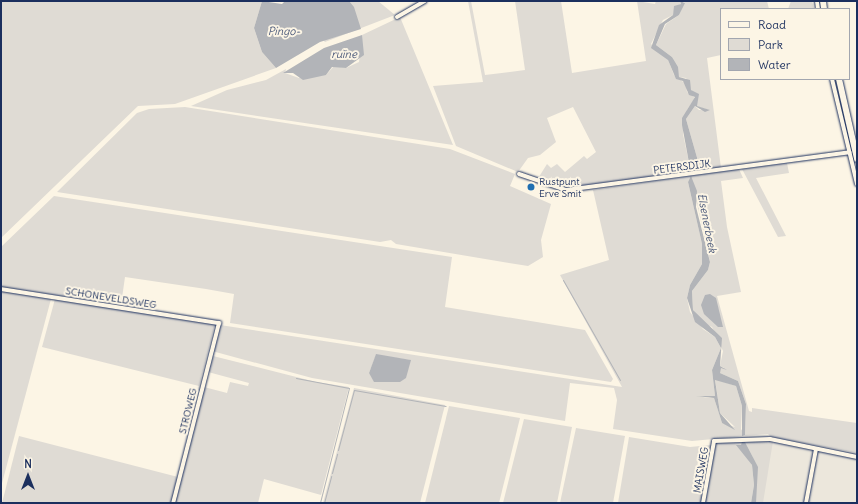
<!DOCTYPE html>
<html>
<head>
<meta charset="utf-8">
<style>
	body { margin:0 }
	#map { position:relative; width:858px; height:504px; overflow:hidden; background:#fcf5e5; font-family:Delius,sans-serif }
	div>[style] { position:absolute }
	.built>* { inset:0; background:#ece7dc }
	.green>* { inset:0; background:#dfdbd4 }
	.water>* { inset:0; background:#b2b4b8 }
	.stream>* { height:1px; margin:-0.5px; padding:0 0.5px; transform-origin:0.5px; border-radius:0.5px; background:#b2b4b8 }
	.roads { filter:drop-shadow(0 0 1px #1b2f5e) drop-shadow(0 0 1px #1b2f5e) }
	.street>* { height:4px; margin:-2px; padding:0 2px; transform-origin:2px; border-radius:2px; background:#fcf5e5 }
	.primary>* { height:6px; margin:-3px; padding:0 3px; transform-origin:3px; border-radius:3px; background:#fcf5e5 }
	.dots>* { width:11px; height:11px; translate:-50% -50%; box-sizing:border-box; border:2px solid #fcf5e5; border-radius:50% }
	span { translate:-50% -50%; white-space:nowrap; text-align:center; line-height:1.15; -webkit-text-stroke:4px #fcf5e5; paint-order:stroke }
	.street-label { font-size:10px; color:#1b2f5e }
	.poi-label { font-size:10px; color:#1b2f5e }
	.left { translate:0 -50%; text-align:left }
	.water-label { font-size:11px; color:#485779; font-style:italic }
	.frame { position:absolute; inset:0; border:2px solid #1b2f5e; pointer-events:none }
	.legend { position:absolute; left:720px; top:8px; width:130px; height:72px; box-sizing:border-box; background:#fcf5e5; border:1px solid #a2a6af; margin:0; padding:5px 7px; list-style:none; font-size:12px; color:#1b2f5e }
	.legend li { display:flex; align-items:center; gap:8px; height:20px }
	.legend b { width:20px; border:1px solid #a2a6af }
	.north { position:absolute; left:8px; top:456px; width:40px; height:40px; -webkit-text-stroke:3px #fcf5e5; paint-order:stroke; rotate:0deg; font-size:11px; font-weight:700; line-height:16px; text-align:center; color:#1b2f5e }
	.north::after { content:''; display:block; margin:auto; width:14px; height:18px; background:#1b2f5e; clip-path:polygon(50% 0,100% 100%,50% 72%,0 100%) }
</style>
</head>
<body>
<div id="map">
	<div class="built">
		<i style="clip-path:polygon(773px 437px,857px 454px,857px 503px,762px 503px)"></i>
	</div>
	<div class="green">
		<i style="clip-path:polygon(1px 1px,262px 1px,254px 28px,262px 52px,276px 68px,175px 104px,138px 106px,1px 238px)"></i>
		<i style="clip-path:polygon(287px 1px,378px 1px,395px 15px,325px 42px)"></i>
		<i style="clip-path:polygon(468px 1px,471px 1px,485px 75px,525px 70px,515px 1px,561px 1px,572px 73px,646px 61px,637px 1px,655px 4px,656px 1px,680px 1px,681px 4px,675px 7px,673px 15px,663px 20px,651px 44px,667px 57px,674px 75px,686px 84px,687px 92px,695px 98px,687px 110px,683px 134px,691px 172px,563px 189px,537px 180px,547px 164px,551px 168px,557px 164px,565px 172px,584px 156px,587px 159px,596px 152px,573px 107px,547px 118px,556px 142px,540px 155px,528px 158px,518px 172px,456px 146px,433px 86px,483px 82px)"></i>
		<i style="clip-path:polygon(685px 1px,767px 1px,769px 9px,721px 9px,721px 55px,707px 58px,721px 168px,694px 172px,698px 161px,686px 119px,695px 106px,699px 110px,709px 110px,696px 106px,698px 98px,691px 90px,686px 78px,679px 77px,672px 57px,656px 45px,666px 24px,679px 15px)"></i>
		<i style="clip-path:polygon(791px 1px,812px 1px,814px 9px,788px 9px)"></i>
		<i style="clip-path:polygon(400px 17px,453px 145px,191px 106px,227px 90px,266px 80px,286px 69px,285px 73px,299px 78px,303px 74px,326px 75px,334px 66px,346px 68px,359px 62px,362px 35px)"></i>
		<i style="clip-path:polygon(185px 107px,450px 149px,515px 174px,510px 186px,551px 204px,541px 240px,543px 257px,528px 266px,509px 263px,396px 244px,391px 240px,380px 242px,57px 192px,137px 113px,149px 109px)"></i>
		<i style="clip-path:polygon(787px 163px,789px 173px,756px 178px,786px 236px,778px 237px,742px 169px)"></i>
		<i style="clip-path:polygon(evenodd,739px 169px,743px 178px,721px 181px,727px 227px,741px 292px,717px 296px,749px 411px,752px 412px,752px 408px,857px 423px,857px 453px,771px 437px,768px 434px,692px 441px,613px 429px,617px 400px,614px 388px,570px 383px,565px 421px,312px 378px,212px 351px,220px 325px,622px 387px,560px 275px,609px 260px,593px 190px,739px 169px,691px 177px,710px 262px,708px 270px,692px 291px,693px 310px,703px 323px,712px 327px,723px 351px,720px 366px,724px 368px,720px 368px,720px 373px,738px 381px,746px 404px,745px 435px,741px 429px,742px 406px,736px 386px,715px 379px,720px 413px,735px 427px,722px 423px,714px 398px,709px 398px,697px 396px,715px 396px,712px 370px,721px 348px,715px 337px,703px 329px,690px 312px,687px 298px,690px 285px,702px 264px,702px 244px,688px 182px,691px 177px,739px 169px,376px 355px,410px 360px,393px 382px,381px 381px,369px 373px,376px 355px)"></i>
		<i style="clip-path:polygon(54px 196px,452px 257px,445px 307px,585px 330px,613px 379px,611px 382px,230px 323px,234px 294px,206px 289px,125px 277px,121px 305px,1px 287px,1px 247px)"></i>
		<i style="clip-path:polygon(1px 291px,51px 299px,1px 487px)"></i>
		<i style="clip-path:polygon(55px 299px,215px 324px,199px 386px,42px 347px)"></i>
		<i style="clip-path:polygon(213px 356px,316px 382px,349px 387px,321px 495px,264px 479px,258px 503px,174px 503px,204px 387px,227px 393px,230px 382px,248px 386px,249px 383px,208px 372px)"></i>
		<i style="clip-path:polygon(354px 388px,445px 405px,420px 503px,323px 503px)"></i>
		<i style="clip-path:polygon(449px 406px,520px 418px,499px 503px,425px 503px)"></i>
		<i style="clip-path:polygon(524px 419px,572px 427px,557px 503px,503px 503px)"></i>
		<i style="clip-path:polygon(576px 428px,625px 436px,613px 503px,560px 503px)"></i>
		<i style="clip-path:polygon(19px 436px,178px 477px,171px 503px,2px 503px)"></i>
		<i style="clip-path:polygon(629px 437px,690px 447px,711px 445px,708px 463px,698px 461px,696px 474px,706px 476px,702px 503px,618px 503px)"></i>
		<i style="clip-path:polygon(773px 441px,763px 503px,756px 503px,753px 458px,745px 442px,740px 446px,752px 465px,754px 485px,751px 503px,705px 503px,716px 443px)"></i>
	</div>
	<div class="water">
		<i style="clip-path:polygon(262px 1px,282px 4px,285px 1px,349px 1px,354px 7px,361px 29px,320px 42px,276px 68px,262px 52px,254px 28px)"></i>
		<i style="clip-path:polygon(680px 1px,685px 3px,679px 15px,665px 24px,656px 45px,672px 57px,678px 67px,679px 77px,690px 80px,691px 90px,699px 94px,697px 106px,710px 110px,705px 112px,695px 106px,686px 119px,698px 161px,693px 172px,690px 168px,682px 125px,682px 118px,695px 97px,689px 95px,683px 81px,676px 79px,668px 60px,651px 48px,659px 25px,673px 15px,674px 6px,681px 4px)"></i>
		<i style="clip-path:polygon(362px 35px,364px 55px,346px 68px,332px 67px,326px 75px,303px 80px,293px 73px,283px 73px,324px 48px)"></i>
		<i style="clip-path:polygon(691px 176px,697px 191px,696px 207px,710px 262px,708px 270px,692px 291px,693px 310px,722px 338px,720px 366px,727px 370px,721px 368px,720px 373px,738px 381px,746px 404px,745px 435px,742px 436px,742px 406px,736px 386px,715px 380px,720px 413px,735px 430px,722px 423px,714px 398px,696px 396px,715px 396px,712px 370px,721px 348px,715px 337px,695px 322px,687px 298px,690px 285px,702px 264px,702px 244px,688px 182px)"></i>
		<i style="clip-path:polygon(710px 294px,716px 298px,723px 327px,718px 327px,704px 314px,701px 305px,705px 295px)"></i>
		<i style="clip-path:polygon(376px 354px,411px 360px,406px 378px,400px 382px,374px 382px,369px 373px)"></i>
		<i style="clip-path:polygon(742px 442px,745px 442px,758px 467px,756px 503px,751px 503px,754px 485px,752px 465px,736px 445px,741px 445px)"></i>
	</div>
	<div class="stream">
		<i style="left:563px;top:280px;width:115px;rotate:60.3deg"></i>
		<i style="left:296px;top:378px;width:54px;rotate:10.7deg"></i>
		<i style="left:349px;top:388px;width:119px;rotate:104.2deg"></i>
		<i style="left:338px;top:450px;width:62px;rotate:-75.1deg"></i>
		<i style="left:354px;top:390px;width:93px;rotate:9.9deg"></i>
		<i style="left:332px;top:473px;width:20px;rotate:-75deg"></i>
		<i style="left:324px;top:503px;width:28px;rotate:-75deg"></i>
	</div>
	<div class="roads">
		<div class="street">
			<i style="left:817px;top:1px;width:8px;rotate:83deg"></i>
			<i style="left:397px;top:17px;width:32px;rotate:-30deg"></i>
			<i style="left:832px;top:79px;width:108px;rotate:76.6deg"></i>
			<i style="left:519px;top:174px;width:50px;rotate:18.8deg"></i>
			<i style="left:566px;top:190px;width:286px;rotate:-7.6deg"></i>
			<i style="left:1px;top:289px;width:221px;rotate:8.9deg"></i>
			<i style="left:219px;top:323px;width:186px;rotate:104.3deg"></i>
			<i style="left:703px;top:503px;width:63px;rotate:-79.9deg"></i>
			<i style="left:714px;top:441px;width:56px;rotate:-2deg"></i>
			<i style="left:770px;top:439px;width:89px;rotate:11.7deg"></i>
			<i style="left:806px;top:503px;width:55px;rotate:-79.5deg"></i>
		</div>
		<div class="primary">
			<i style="left:823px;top:1px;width:8px;rotate:83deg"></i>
			<i style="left:839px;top:79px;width:82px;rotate:77.3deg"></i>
		</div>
	</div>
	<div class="dots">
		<i style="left:531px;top:187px;background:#1f6fb2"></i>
	</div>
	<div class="street-label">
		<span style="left:682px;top:167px;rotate:-7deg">PETERSDIJK</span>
		<span style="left:111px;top:298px;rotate:9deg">SCHONEVELDSWEG</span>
		<span style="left:188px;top:411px;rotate:-76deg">STROWEG</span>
		<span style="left:701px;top:470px;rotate:-80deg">MAISWEG</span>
	</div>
	<div class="poi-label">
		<span class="left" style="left:539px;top:187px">Rustpunt<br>Erve Smit</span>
	</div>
	<div class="water-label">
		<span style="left:284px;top:31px">Pingo-</span>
		<span style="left:344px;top:54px">ruïne</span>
		<span style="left:707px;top:223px;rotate:79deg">Elsenerbeek</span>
	</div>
	<div class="frame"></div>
	<ul class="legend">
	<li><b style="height:5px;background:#fcf5e5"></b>Road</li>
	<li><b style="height:11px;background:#dfdbd4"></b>Park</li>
	<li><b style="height:11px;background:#b2b4b8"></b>Water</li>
	</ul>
	<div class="north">N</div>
</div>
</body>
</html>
